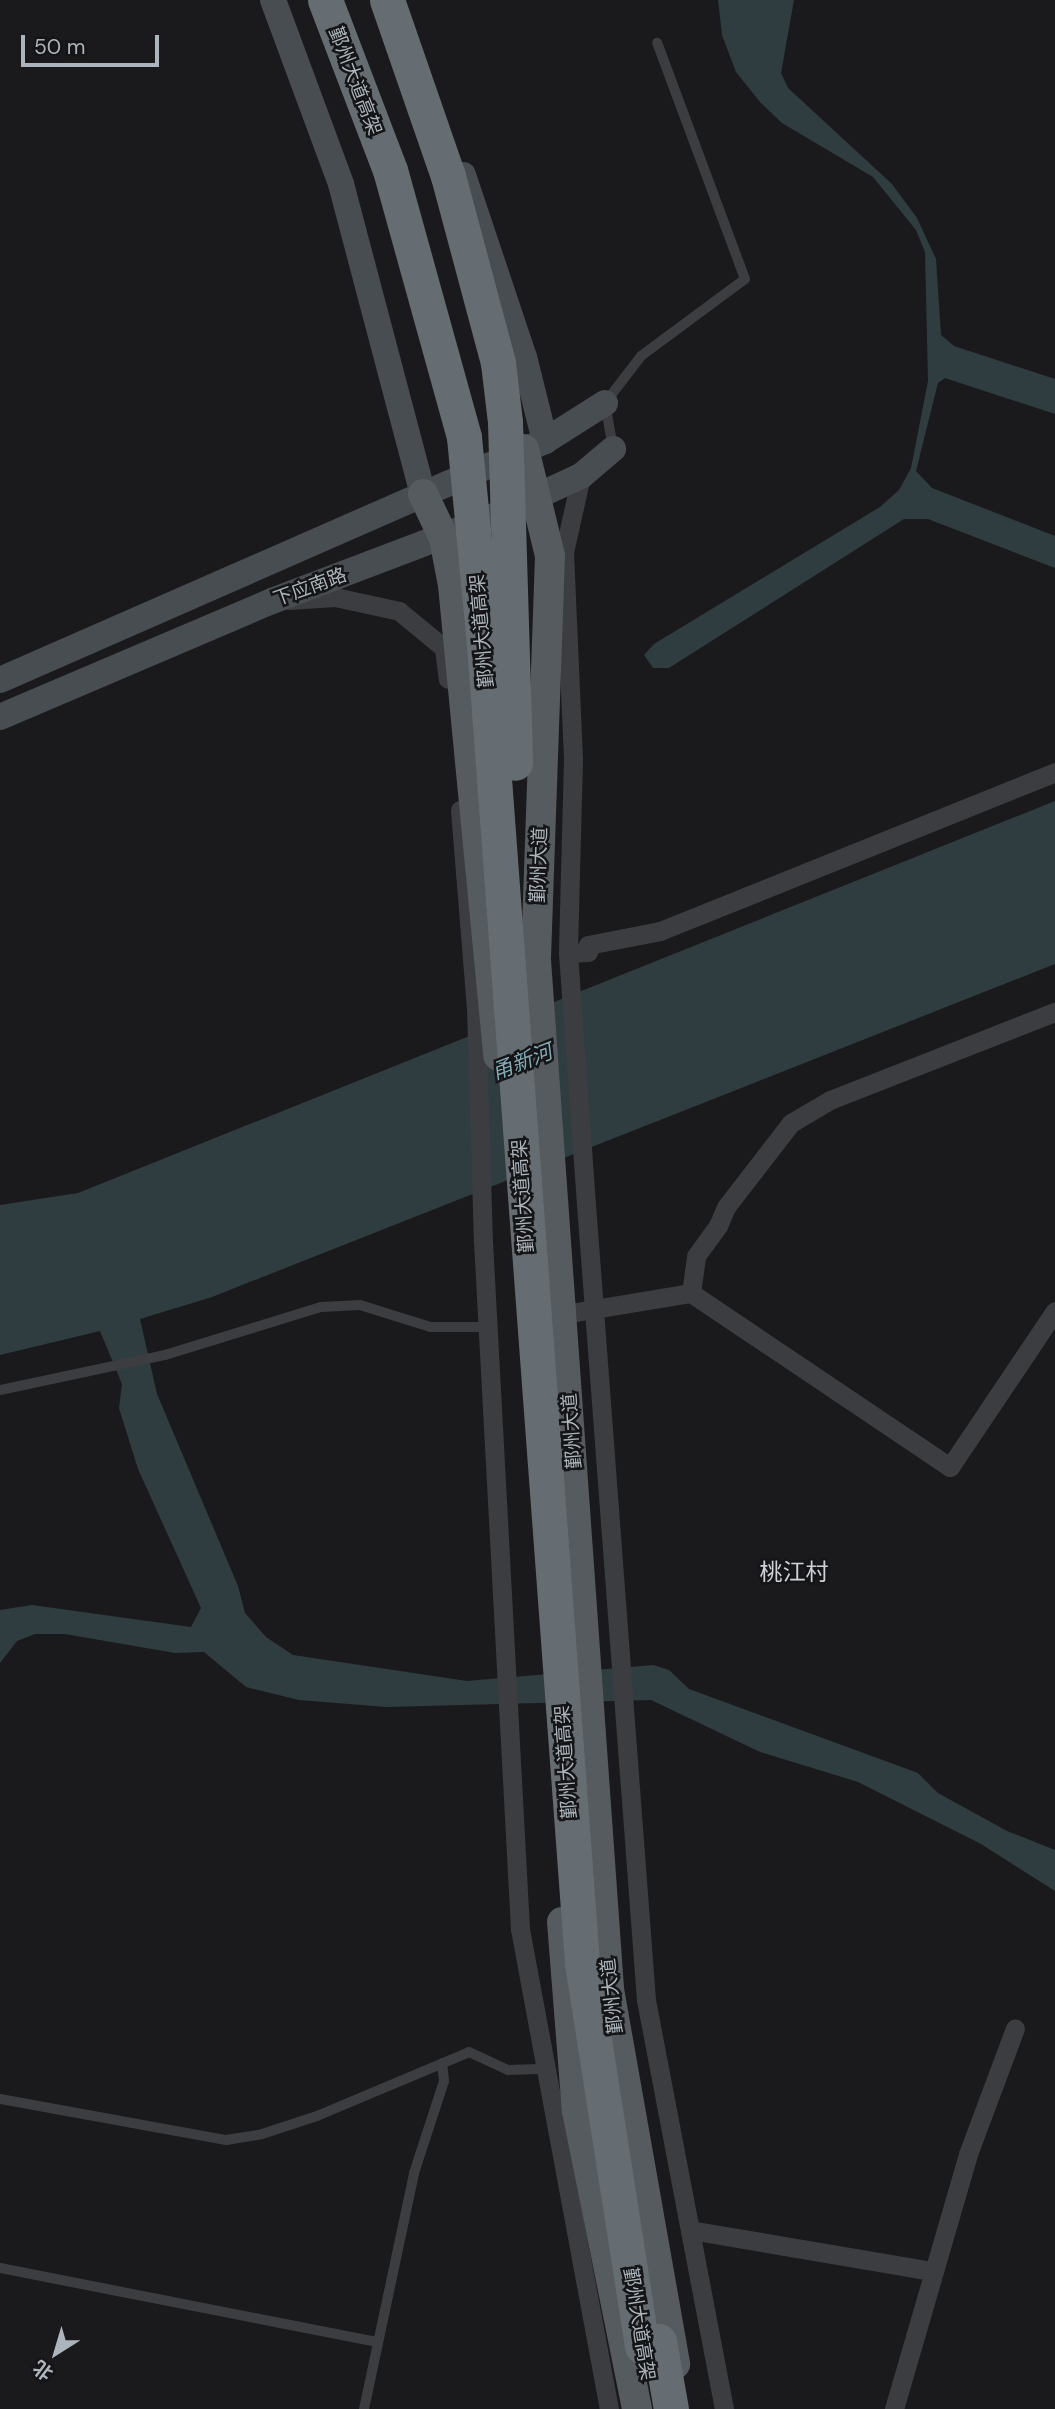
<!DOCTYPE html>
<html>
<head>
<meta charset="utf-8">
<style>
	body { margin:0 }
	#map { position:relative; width:1055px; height:2409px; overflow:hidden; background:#1a1a1c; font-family:"DM Sans","Noto Sans SC",sans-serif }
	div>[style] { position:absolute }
	.water>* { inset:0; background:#2f3d41 }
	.lane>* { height:10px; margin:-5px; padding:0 5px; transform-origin:5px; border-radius:5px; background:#3b3d41 }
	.street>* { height:19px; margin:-9.5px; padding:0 9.5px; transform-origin:9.5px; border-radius:9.5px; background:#3b3d41 }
	.secondary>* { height:26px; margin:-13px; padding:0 13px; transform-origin:13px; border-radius:13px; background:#484d51 }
	.primary>* { height:30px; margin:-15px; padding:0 15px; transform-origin:15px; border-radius:15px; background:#565b60 }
	.highway>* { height:35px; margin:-17.5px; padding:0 17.5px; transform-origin:17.5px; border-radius:17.5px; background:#666d72 }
	.highway-bridge>* { height:35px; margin:-17.5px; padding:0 17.5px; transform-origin:17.5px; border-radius:17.5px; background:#666d72 }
	span { translate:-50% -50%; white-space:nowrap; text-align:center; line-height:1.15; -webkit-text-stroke:5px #151517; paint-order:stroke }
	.street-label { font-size:19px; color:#acb5bc }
	.water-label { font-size:21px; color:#83acb7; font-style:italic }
	.quarter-label { font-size:23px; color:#cdd3d8 }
	.north { position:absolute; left:21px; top:2318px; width:70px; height:70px; -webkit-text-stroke:5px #151517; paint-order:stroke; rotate:217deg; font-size:19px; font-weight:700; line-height:28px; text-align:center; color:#acb5bc }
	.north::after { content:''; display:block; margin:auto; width:24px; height:32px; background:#acb5bc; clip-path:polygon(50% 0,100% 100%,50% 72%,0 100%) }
	.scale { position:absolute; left:21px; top:35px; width:138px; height:32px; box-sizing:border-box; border:4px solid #acb5bc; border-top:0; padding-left:9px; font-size:21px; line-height:24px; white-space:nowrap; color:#acb5bc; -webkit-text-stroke:5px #151517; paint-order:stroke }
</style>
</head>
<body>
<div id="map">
	<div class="water">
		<i style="clip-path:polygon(718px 0,794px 0,781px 73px,788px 88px,892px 184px,917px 218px,936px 259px,941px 335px,954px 346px,1055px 379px,1055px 414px,945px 378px,938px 383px,916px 471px,932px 488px,1055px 536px,1055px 568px,928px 519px,904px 519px,669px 668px,653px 668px,644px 655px,654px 644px,880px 507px,899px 490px,911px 468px,928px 381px,925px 252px,916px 230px,873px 177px,782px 123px,760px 102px,736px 72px,722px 35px)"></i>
		<i style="clip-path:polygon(1055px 801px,1055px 964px,212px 1297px,140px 1319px,157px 1394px,238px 1586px,245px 1613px,266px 1637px,293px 1655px,467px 1681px,653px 1665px,669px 1670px,689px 1689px,918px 1773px,938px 1793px,1007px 1831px,1055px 1850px,1055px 1891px,981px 1844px,858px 1782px,760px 1752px,651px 1700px,386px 1707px,299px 1700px,246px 1687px,204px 1652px,175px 1653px,65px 1634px,35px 1634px,17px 1641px,0 1663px,0 1610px,32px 1605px,191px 1627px,201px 1608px,138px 1469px,119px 1408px,122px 1384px,100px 1331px,0 1355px,0 1205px,78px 1193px)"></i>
	</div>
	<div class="lane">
		<i style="left:613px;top:448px;width:46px;rotate:-100.1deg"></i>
		<i style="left:605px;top:403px;width:59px;rotate:-52.5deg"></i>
		<i style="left:641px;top:356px;width:129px;rotate:-36.5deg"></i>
		<i style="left:745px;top:279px;width:252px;rotate:-110.4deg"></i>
		<i style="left:0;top:1390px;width:169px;rotate:-12deg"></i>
		<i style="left:165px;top:1355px;width:163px;rotate:-17.1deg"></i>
		<i style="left:321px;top:1307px;width:39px;rotate:-3deg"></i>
		<i style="left:360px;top:1305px;width:73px;rotate:17.4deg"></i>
		<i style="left:430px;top:1327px;width:59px"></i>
		<i style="left:0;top:2099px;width:230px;rotate:10.3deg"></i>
		<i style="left:226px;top:2140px;width:36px;rotate:-9deg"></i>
		<i style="left:262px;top:2134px;width:58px;rotate:-18.1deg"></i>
		<i style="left:317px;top:2116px;width:165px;rotate:-22.8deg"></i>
		<i style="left:469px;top:2052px;width:43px;rotate:24.8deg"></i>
		<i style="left:508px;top:2070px;width:38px;rotate:-2deg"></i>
		<i style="left:0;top:2268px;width:385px;rotate:11.1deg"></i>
		<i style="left:364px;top:2409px;width:241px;rotate:-78deg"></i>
		<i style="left:414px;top:2173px;width:97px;rotate:-71.9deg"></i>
		<i style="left:444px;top:2081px;width:18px;rotate:-96deg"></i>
	</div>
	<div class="street">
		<i style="left:581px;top:476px;width:78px;rotate:102.6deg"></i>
		<i style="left:564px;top:552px;width:207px;rotate:87.5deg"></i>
		<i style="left:573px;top:759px;width:194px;rotate:91.5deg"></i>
		<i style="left:568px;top:953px;width:265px;rotate:85.9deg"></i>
		<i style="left:587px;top:1217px;width:785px;rotate:85.69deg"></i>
		<i style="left:646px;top:2000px;width:416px;rotate:79.2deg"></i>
		<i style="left:289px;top:600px;width:46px;rotate:-3.7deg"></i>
		<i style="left:335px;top:597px;width:66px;rotate:12.3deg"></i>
		<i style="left:399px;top:611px;width:58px;rotate:39.4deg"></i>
		<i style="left:444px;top:648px;width:31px;rotate:83deg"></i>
		<i style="left:460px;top:810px;width:199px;rotate:85.4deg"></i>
		<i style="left:476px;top:1008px;width:233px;rotate:88.3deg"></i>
		<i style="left:483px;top:1241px;width:689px;rotate:86.92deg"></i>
		<i style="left:520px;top:1929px;width:488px;rotate:79.5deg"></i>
		<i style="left:568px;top:953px;width:20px;rotate:-3deg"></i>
		<i style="left:588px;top:952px;width:7px;rotate:-90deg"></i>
		<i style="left:588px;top:945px;width:73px;rotate:-11deg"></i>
		<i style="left:660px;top:931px;width:426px;rotate:-21.9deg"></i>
		<i style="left:691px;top:1293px;width:37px;rotate:-82deg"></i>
		<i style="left:696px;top:1256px;width:37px;rotate:-54deg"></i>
		<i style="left:718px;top:1226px;width:21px;rotate:-67deg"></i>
		<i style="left:726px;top:1207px;width:106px;rotate:-52.3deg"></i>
		<i style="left:791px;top:1123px;width:45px;rotate:-30.5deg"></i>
		<i style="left:830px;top:1100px;width:242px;rotate:-21.4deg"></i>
		<i style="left:564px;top:1314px;width:129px;rotate:-9.4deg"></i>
		<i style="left:691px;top:1293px;width:312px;rotate:33.9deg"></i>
		<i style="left:950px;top:1467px;width:188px;rotate:-56.1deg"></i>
		<i style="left:690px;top:2230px;width:246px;rotate:9.6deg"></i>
		<i style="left:894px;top:2409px;width:266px;rotate:-73.8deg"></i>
		<i style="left:968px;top:2154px;width:134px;rotate:-69.5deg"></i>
	</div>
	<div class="secondary">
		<i style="left:273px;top:0;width:196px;rotate:69.7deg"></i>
		<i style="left:341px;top:184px;width:321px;rotate:75.2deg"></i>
		<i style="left:463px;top:175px;width:192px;rotate:71.5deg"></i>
		<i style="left:524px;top:357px;width:87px;rotate:76deg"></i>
		<i style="left:0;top:680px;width:595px;rotate:-23.68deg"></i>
		<i style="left:545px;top:441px;width:71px;rotate:-32.3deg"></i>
		<i style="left:0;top:717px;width:296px;rotate:-23.1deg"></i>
		<i style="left:272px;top:601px;width:226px;rotate:-20.8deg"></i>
		<i style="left:483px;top:521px;width:108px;rotate:-24.7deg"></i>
		<i style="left:581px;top:476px;width:42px;rotate:-40.2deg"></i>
	</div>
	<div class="primary">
		<i style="left:524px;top:449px;width:110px;rotate:76.3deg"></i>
		<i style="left:550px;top:556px;width:404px;rotate:92deg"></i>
		<i style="left:536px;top:960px;width:1032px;rotate:85.94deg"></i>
		<i style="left:609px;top:1989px;width:381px;rotate:80deg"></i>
		<i style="left:423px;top:494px;width:49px;rotate:64.5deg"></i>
		<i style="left:444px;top:538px;width:48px;rotate:79.2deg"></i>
		<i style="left:453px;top:585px;width:473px;rotate:84.5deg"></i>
		<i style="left:562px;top:1922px;width:190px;rotate:85.5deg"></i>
		<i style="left:577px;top:2111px;width:304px;rotate:78.6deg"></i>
	</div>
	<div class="highway">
		<i style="left:387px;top:0;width:186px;rotate:70.9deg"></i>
		<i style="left:448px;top:176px;width:194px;rotate:75deg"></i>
		<i style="left:498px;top:363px;width:59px;rotate:83.2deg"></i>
		<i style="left:659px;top:2341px;width:69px;rotate:80deg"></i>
	</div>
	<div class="highway-bridge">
		<i style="left:325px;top:0;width:182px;rotate:69.1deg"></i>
		<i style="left:390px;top:170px;width:277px;rotate:74.5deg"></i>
		<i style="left:464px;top:437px;width:208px;rotate:84.5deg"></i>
		<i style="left:484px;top:644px;width:1323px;rotate:85.75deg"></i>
		<i style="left:582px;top:1963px;width:388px;rotate:81.1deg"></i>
		<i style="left:505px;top:422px;width:341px;rotate:88.3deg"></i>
	</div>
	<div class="street-label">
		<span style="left:355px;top:81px;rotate:69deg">鄞州大道高架</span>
		<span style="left:310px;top:587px;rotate:-20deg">下应南路</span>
		<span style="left:482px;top:631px;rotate:-95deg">鄞州大道高架</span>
		<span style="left:539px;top:865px;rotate:-88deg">鄞州大道</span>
		<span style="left:523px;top:1196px;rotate:-94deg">鄞州大道高架</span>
		<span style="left:572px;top:1431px;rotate:-94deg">鄞州大道</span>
		<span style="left:566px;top:1762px;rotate:-94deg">鄞州大道高架</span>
		<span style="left:612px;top:1996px;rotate:-96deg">鄞州大道</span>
		<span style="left:639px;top:2324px;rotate:81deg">鄞州大道高架</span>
	</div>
	<div class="water-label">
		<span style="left:522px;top:1062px;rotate:-21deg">甬新河</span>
	</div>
	<div class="quarter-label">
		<span style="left:794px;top:1572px">桃江村</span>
	</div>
	<div class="north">北</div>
	<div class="scale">50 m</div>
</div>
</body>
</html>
